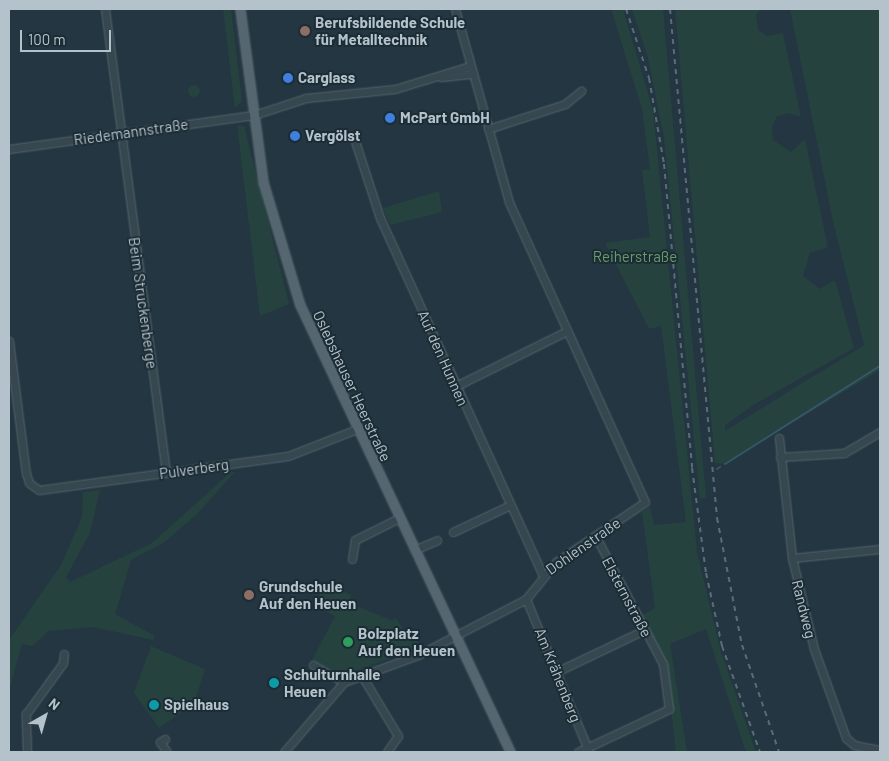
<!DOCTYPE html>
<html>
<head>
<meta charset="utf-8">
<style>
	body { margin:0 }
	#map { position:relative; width:889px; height:761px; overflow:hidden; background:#233641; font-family:Barlow,sans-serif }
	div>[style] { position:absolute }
	.green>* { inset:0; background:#25423f }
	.round { border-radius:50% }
	.stream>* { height:2px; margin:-1px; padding:0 1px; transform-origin:1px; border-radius:1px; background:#365569 }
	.roads { filter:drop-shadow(0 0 1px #55656e) drop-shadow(0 0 1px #55656e) }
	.minor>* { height:7px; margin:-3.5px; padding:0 3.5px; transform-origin:3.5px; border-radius:3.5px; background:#374750 }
	.major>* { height:9px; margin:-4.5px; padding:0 4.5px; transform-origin:4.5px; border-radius:4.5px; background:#556670 }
	.rail>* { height:2px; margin-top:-1px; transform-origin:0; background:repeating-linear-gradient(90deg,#596c78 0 5px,transparent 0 10px) }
	.dots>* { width:14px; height:14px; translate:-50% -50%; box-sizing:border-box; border:2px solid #1c2c35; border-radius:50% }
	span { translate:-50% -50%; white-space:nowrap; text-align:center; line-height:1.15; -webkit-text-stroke:4px #1c2c35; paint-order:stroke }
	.poi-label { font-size:15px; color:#b4c2cb; font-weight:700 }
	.left { translate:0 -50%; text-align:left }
	.street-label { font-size:15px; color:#b4c2cb }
	.park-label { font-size:15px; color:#699d6a }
	.frame { position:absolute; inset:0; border:10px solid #b4c2cb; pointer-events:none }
	.north { position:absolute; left:20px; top:691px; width:50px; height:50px; -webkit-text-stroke:4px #1c2c35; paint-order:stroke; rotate:38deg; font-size:14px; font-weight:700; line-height:20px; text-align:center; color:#b4c2cb }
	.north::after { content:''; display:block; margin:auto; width:18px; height:22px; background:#b4c2cb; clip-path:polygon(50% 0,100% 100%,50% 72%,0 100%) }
	.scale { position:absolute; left:20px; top:30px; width:91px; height:22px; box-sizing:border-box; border:2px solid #b4c2cb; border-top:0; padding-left:6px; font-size:15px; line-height:18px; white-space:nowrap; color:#b4c2cb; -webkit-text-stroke:4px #1c2c35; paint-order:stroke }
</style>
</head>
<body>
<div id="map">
	<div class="green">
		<i style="clip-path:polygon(223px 9px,231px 9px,242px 101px,235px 108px)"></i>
		<i style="clip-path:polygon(611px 9px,623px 9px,653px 110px,697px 552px,721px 652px,756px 752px,747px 752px,744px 747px,706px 629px,670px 644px,687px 752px,676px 752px,666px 666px,639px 617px,655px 608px,642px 512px,650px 507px,654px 525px,686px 522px,661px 326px,649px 329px,605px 243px,650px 237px,642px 170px,650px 169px,642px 109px)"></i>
		<i style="clip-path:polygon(632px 9px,663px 9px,706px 498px,700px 499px,664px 138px,648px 58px)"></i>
		<i style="clip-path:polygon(675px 9px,761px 9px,756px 14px,758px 30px,767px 36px,783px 33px,801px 117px,789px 113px,777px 116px,772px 128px,773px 140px,791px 152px,805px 139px,828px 247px,810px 253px,803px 276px,820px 289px,835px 280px,854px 348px,755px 404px,725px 425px,725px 431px,864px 345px,834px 226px,790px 9px,880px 9px,880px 370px,724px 464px,715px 463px)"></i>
		<i class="round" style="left:188px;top:85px;width:12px;height:12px"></i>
		<i style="clip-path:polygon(237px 125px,244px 126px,289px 304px,260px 316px)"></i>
		<i style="clip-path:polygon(439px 191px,442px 212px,390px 225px,383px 208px)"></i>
		<i style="clip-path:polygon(231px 472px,235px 472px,197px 514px,165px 542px,131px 560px,115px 614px,155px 636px,153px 640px,93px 627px,49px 631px,32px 646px,22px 644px,9px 691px,9px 640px,61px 565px,82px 517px,83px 492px,100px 490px,90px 533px,66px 577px,70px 582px,152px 543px)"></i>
		<i style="clip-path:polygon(323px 583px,351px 595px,349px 603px,391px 620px,396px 618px,405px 632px,411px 630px,421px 647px,344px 675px,312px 660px,335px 616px,315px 606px)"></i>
		<i style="clip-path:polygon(151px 646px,205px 669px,194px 704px,159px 728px,134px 693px)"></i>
	</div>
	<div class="stream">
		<i style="left:725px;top:464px;width:183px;rotate:-32.3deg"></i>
		<i style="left:717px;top:469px;width:4px;rotate:-34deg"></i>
	</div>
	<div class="roads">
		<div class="minor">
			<i style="left:105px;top:9px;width:468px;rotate:82.5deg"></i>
			<i style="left:441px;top:77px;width:31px;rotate:-6deg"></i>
			<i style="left:488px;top:129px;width:81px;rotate:-18deg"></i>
			<i style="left:565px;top:104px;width:21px;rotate:-39deg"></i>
			<i style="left:354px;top:138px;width:84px;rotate:72deg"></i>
			<i style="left:380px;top:218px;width:391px;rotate:65.5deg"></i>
			<i style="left:9px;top:149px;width:247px;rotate:-7.9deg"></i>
			<i style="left:254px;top:115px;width:55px;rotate:-18.1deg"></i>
			<i style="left:306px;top:98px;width:89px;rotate:-5.8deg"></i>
			<i style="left:395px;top:89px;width:78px;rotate:-17deg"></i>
			<i style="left:9px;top:341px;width:133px;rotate:82.7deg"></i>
			<i style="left:26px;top:473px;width:10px;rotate:73deg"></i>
			<i style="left:29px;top:483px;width:12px;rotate:35deg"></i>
			<i style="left:39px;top:490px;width:251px;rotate:-7.8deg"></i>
			<i style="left:288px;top:456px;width:74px;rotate:-21.4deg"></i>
			<i style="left:456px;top:386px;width:124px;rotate:-26.4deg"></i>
			<i style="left:779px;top:438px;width:121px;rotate:83.8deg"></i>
			<i style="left:792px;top:558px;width:94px;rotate:76.4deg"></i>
			<i style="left:814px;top:649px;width:95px;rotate:70.2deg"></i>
			<i style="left:846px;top:738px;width:11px;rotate:41deg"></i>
			<i style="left:854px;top:745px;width:26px;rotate:11deg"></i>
			<i style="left:780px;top:457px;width:64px;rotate:-3.6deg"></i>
			<i style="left:844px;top:453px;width:42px;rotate:-30.3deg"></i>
			<i style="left:453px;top:532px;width:63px;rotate:-25.3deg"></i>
			<i style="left:414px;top:550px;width:25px;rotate:-23deg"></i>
			<i style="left:792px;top:558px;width:88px;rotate:-5.8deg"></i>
			<i style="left:352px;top:559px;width:19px;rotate:-81deg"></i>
			<i style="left:355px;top:540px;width:49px;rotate:-26.6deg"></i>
			<i style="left:526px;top:599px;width:165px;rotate:67.6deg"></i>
			<i style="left:313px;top:665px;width:35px;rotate:29deg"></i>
			<i style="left:556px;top:672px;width:98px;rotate:-25.5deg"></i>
			<i style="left:362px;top:676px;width:70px;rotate:59deg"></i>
			<i style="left:398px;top:736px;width:19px;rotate:125deg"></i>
			<i style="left:165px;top:739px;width:6px;rotate:149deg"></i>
			<i style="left:160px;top:742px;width:12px;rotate:55deg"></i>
			<i style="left:27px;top:752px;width:38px;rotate:-92deg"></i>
			<i style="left:26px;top:714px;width:63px;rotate:-54deg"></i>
			<i style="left:63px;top:663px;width:9px;rotate:-84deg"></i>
			<i style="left:284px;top:752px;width:92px;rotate:-49.4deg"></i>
			<i style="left:344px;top:682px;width:79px;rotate:-20deg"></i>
			<i style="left:418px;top:655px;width:122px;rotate:-27.4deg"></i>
			<i style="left:526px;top:599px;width:48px;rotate:-51deg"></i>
			<i style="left:556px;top:562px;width:107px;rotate:-34deg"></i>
			<i style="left:645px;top:502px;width:329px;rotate:-114.4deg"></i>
			<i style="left:509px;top:202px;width:200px;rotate:-105.6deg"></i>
			<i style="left:578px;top:752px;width:101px;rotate:-25.3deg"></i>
			<i style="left:669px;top:709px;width:45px;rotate:-97.6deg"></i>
			<i style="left:663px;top:664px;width:144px;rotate:-117.8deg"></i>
		</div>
		<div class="major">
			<i style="left:240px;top:9px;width:175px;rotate:82.4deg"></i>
			<i style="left:263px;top:182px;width:128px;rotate:73.3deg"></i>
			<i style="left:300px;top:305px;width:494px;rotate:64.8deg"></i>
		</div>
	</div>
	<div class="rail">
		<i style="left:626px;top:9px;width:73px;rotate:71.6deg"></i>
		<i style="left:649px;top:78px;width:87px;rotate:80.1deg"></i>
		<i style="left:664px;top:164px;width:305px;rotate:84.7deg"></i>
		<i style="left:692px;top:468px;width:106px;rotate:82.4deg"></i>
		<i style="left:706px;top:573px;width:75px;rotate:77.6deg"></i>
		<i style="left:722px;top:646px;width:113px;rotate:70.3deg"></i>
		<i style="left:670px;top:9px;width:511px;rotate:84.72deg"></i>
		<i style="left:717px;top:518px;width:129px;rotate:78.9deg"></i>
		<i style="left:742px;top:645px;width:113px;rotate:70.9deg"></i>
	</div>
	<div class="dots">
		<i style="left:305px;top:31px;background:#8d6e63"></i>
		<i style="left:288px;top:78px;background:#3f7fe0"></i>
		<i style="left:390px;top:118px;background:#3f7fe0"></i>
		<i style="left:295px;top:136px;background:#3f7fe0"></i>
		<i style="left:249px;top:595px;background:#8d6e63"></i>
		<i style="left:348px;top:642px;background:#2e9e5b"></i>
		<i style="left:274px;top:683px;background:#0f9aa8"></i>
		<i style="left:154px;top:705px;background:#0f9aa8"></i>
	</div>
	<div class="poi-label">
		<span class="left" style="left:315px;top:31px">Berufsbildende Schule<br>für Metalltechnik</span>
		<span class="left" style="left:298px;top:78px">Carglass</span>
		<span class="left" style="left:400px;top:118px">McPart GmbH</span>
		<span class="left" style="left:305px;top:136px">Vergölst</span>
		<span class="left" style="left:259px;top:595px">Grundschule<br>Auf den Heuen</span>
		<span class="left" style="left:358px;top:642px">Bolzplatz<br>Auf den Heuen</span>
		<span class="left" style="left:284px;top:683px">Schulturnhalle<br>Heuen</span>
		<span class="left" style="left:164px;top:705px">Spielhaus</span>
	</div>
	<div class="street-label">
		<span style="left:131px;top:132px;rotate:-8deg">Riedemannstraße</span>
		<span style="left:143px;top:303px;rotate:82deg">Beim Struckenberge</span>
		<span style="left:443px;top:358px;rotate:66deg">Auf den Hunnen</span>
		<span style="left:352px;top:386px;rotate:65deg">Oslebshauser Heerstraße</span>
		<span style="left:194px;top:469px;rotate:-8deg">Pulverberg</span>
		<span style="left:583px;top:546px;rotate:-35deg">Dohlenstraße</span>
		<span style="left:627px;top:597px;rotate:62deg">Elsternstraße</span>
		<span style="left:804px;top:609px;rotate:76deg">Randweg</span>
		<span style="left:558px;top:675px;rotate:68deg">Am Krähenberg</span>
	</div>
	<div class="park-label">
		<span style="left:635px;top:257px">Reiherstraße</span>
	</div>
	<div class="frame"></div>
	<div class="north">N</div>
	<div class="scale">100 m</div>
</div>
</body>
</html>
